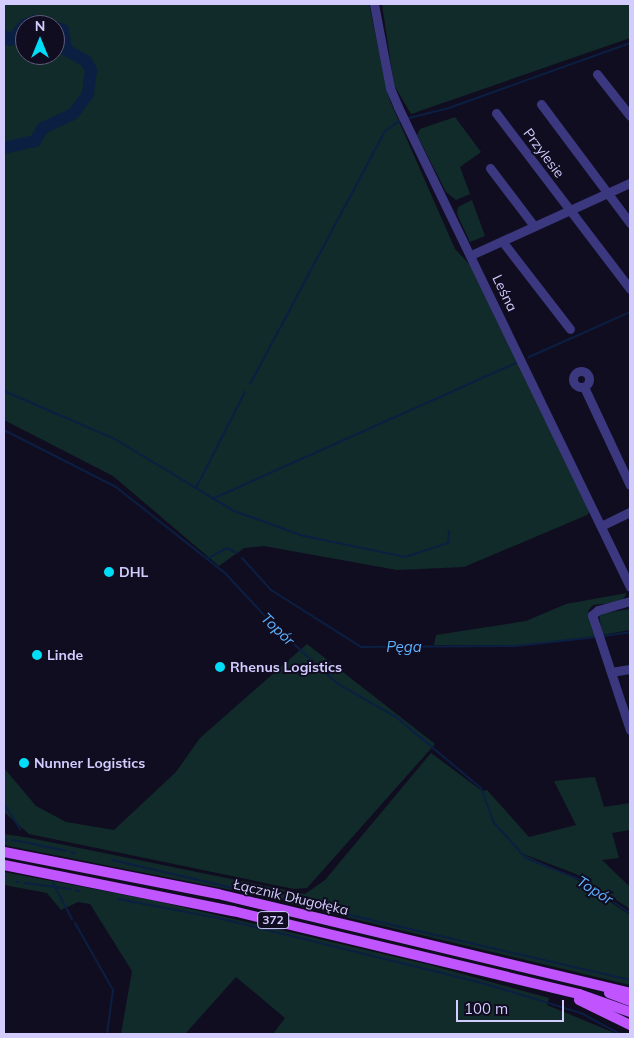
<!DOCTYPE html>
<html>
<head>
<meta charset="utf-8">
<style>
	body { margin:0 }
	#map { position:relative; width:634px; height:1038px; overflow:hidden; background:#110d21; font-family:Mulish,sans-serif }
	div>[style] { position:absolute }
	.green>* { inset:0; background:#102b2a }
	.stream>* { height:2px; margin:-1px; padding:0 1px; transform-origin:1px; border-radius:1px; background:#0b1f42 }
	.river>* { height:12px; margin:-6px; padding:0 6px; transform-origin:6px; border-radius:6px; background:#0b1f42 }
	.minor>* { height:9px; margin:-4.5px; padding:0 4.5px; transform-origin:4.5px; border-radius:4.5px; background:#3b3880 }
	.minor>.ring { margin:-4.5px; padding:0; box-sizing:content-box; background:none; border:9px solid #3b3880; border-radius:50% }
	.major>* { height:10px; margin:-5px; padding:0 5px; transform-origin:5px; border-radius:5px; background:#c054ff }
	.dots>* { width:14px; height:14px; translate:-50% -50%; box-sizing:border-box; border:2px solid #110d21; border-radius:50% }
	span { translate:-50% -50%; white-space:nowrap; text-align:center; line-height:1.15; -webkit-text-stroke:4px #110d21; paint-order:stroke }
	.shield-label span { padding:1px 4px; background:#110d21; border:1px solid; border-radius:4px; -webkit-text-stroke-width:0 }
	.shield-label { font-size:12px; color:#d3cdff; font-weight:700 }
	.street-label { font-size:14px; color:#d3cdff }
	.poi-label { font-size:14px; color:#d3cdff; font-weight:700 }
	.left { translate:0 -50%; text-align:left }
	.water-label { font-size:15px; color:#5bb2ff; font-style:italic }
	.frame { position:absolute; inset:0; border:5px solid #d3cdff; pointer-events:none }
	.north { position:absolute; left:15px; top:15px; width:50px; height:50px; box-sizing:border-box; background:#110d21; border:1px solid #5f5a7a; border-radius:50%; rotate:0deg; font-size:14px; font-weight:700; line-height:20px; text-align:center; color:#d3cdff }
	.north::after { content:''; display:block; margin:auto; width:18px; height:22px; background:#00ddf8; clip-path:polygon(50% 0,100% 100%,50% 72%,0 100%) }
	.scale { position:absolute; left:456px; top:1000px; width:108px; height:22px; box-sizing:border-box; border:2px solid #d3cdff; border-top:0; padding-left:6px; font-size:15px; line-height:18px; white-space:nowrap; color:#d3cdff; -webkit-text-stroke:4px #110d21; paint-order:stroke }
</style>
</head>
<body>
<div id="map">
	<div class="green">
		<i style="clip-path:polygon(evenodd,4px 4px,369px 4px,390px 101px,455px 249px,473px 268px,592px 509px,587px 515px,464px 567px,397px 570px,264px 546px,244px 548px,219px 566px,113px 476px,4px 420px,4px 4px,25px 25px,55px 25px,55px 55px,25px 55px,25px 25px)"></i>
		<i style="clip-path:polygon(382px 4px,630px 4px,630px 38px,411px 114px,394px 85px)"></i>
		<i style="clip-path:polygon(455px 117px,481px 152px,460px 167px,470px 194px,456px 200px,446px 192px,417px 135px,420px 129px)"></i>
		<i style="clip-path:polygon(472px 200px,485px 236px,470px 242px,457px 214px,458px 207px)"></i>
		<i style="clip-path:polygon(627px 593px,621px 602px,593px 605px,588px 611px,596px 636px,526px 645px,434px 645px,436px 635px,526px 621px,566px 604px)"></i>
		<i style="clip-path:polygon(630px 609px,630px 630px,602px 635px,599px 614px)"></i>
		<i style="clip-path:polygon(307px 644px,435px 744px,307px 888px,294px 889px,29px 834px,4px 812px,4px 768px,36px 806px,66px 822px,114px 830px,176px 772px,200px 738px)"></i>
		<i style="clip-path:polygon(431px 753px,482px 791px,487px 790px,529px 837px,576px 825px,554px 781px,595px 777px,604px 807px,630px 803px,630px 830px,612px 833px,619px 858px,602px 860px,630px 887px,630px 909px,576px 874px,518px 852px,574px 878px,630px 915px,630px 985px,242px 892px,4px 845px,4px 834px,30px 838px,305px 894px,325px 880px)"></i>
		<i style="clip-path:polygon(4px 872px,152px 900px,430px 965px,549px 998px,547px 1005px,617px 1034px,273px 1034px,285px 1018px,236px 977px,185px 1034px,121px 1034px,132px 971px,90px 904px,78px 902px,61px 910px,47px 893px,4px 885px)"></i>
	</div>
	<div class="stream">
		<i style="left:409px;top:118px;width:38px;rotate:-14deg"></i>
		<i style="left:446px;top:109px;width:195px;rotate:-19.7deg"></i>
		<i style="left:529px;top:357px;width:111px;rotate:-24deg"></i>
		<i style="left:250px;top:384px;width:287px;rotate:-61.9deg"></i>
		<i style="left:385px;top:131px;width:19px;rotate:-35deg"></i>
		<i style="left:4px;top:391px;width:121px;rotate:23.4deg"></i>
		<i style="left:115px;top:439px;width:139px;rotate:31.2deg"></i>
		<i style="left:234px;top:511px;width:74px;rotate:19.7deg"></i>
		<i style="left:304px;top:536px;width:103px;rotate:11.7deg"></i>
		<i style="left:405px;top:557px;width:45px;rotate:-18deg"></i>
		<i style="left:448px;top:543px;width:12px;rotate:-85deg"></i>
		<i style="left:4px;top:430px;width:126px;rotate:27deg"></i>
		<i style="left:116px;top:487px;width:139px;rotate:38.3deg"></i>
		<i style="left:225px;top:573px;width:72px;rotate:47.2deg"></i>
		<i style="left:274px;top:626px;width:86px;rotate:42.2deg"></i>
		<i style="left:338px;top:684px;width:67px;rotate:29.6deg"></i>
		<i style="left:396px;top:717px;width:111px;rotate:39.9deg"></i>
		<i style="left:481px;top:788px;width:37px;rotate:70deg"></i>
		<i style="left:494px;top:823px;width:47px;rotate:47.6deg"></i>
		<i style="left:526px;top:858px;width:59px;rotate:21.8deg"></i>
		<i style="left:581px;top:880px;width:59px;rotate:34deg"></i>
		<i style="left:196px;top:488px;width:108px;rotate:-63deg"></i>
		<i style="left:212px;top:499px;width:335px;rotate:-24.1deg"></i>
		<i style="left:242px;top:558px;width:43px;rotate:47.8deg"></i>
		<i style="left:271px;top:590px;width:107px;rotate:32.3deg"></i>
		<i style="left:361px;top:647px;width:155px;rotate:-0.4deg"></i>
		<i style="left:516px;top:646px;width:81px;rotate:-6.4deg"></i>
		<i style="left:207px;top:559px;width:23px;rotate:-29deg"></i>
		<i style="left:227px;top:548px;width:11px;rotate:27deg"></i>
		<i style="left:603px;top:636px;width:27px;rotate:-8deg"></i>
		<i style="left:4px;top:804px;width:30px;rotate:57deg"></i>
		<i style="left:4px;top:839px;width:3px;rotate:18deg"></i>
		<i style="left:12px;top:840px;width:17px;rotate:10deg"></i>
		<i style="left:29px;top:843px;width:38px;rotate:12deg"></i>
		<i style="left:71px;top:852px;width:4px;rotate:14deg"></i>
		<i style="left:112px;top:860px;width:532px;rotate:13.04deg"></i>
		<i style="left:16px;top:882px;width:3px"></i>
		<i style="left:25px;top:883px;width:46px;rotate:7.4deg"></i>
		<i style="left:53px;top:883px;width:41px;rotate:62.2deg"></i>
		<i style="left:76px;top:890px;width:3px;rotate:18deg"></i>
		<i style="left:118px;top:899px;width:102px;rotate:10.8deg"></i>
		<i style="left:218px;top:918px;width:269px;rotate:13.8deg"></i>
		<i style="left:479px;top:982px;width:107px;rotate:16.9deg"></i>
		<i style="left:581px;top:1013px;width:44px;rotate:28.3deg"></i>
		<i style="left:75px;top:923px;width:77px;rotate:60.4deg"></i>
		<i style="left:113px;top:990px;width:44px;rotate:97.8deg"></i>
	</div>
	<div class="river">
		<i style="left:25px;top:25px;width:11px;rotate:-22deg"></i>
		<i style="left:35px;top:21px;width:13px;rotate:18deg"></i>
		<i style="left:4px;top:36px;width:8px;rotate:30deg"></i>
		<i style="left:11px;top:40px;width:21px;rotate:-47deg"></i>
		<i style="left:4px;top:148px;width:32px;rotate:-13deg"></i>
		<i style="left:35px;top:141px;width:15px;rotate:-58deg"></i>
		<i style="left:43px;top:128px;width:33px;rotate:-25deg"></i>
		<i style="left:73px;top:114px;width:25px;rotate:-53deg"></i>
		<i style="left:88px;top:94px;width:24px;rotate:-83deg"></i>
		<i style="left:91px;top:70px;width:10px;rotate:-119deg"></i>
		<i style="left:86px;top:61px;width:23px;rotate:-151deg"></i>
		<i style="left:66px;top:50px;width:20px;rotate:-99deg"></i>
		<i style="left:63px;top:30px;width:9px;rotate:-159deg"></i>
	</div>
	<div class="minor">
		<i style="left:374px;top:4px;width:86px;rotate:79.2deg"></i>
		<i style="left:390px;top:88px;width:21px;rotate:67deg"></i>
		<i style="left:398px;top:107px;width:533px;rotate:64.2deg"></i>
		<i style="left:597px;top:74px;width:53px;rotate:51.8deg"></i>
		<i style="left:541px;top:104px;width:149px;rotate:53.2deg"></i>
		<i style="left:496px;top:113px;width:221px;rotate:52.7deg"></i>
		<i style="left:490px;top:168px;width:73px;rotate:52.8deg"></i>
		<i style="left:502px;top:241px;width:111px;rotate:52.3deg"></i>
		<i style="left:471px;top:255px;width:175px;rotate:-24.4deg"></i>
		<i class="ring" style="left:573px;top:371px;width:7px;height:7px"></i>
		<i style="left:584px;top:387px;width:108px;rotate:64.9deg"></i>
		<i style="left:603px;top:525px;width:30px;rotate:-26deg"></i>
		<i style="left:630px;top:601px;width:33px;rotate:164deg"></i>
		<i style="left:598px;top:610px;width:8px;rotate:140deg"></i>
		<i style="left:592px;top:615px;width:121px;rotate:71.7deg"></i>
		<i style="left:611px;top:672px;width:19px;rotate:-9deg"></i>
	</div>
	<div class="major">
		<i style="left:4px;top:852px;width:218px;rotate:11.1deg"></i>
		<i style="left:218px;top:894px;width:424px;rotate:13.5deg"></i>
		<i style="left:4px;top:865px;width:234px;rotate:11.4deg"></i>
		<i style="left:233px;top:911px;width:356px;rotate:13.5deg"></i>
		<i style="left:579px;top:994px;width:54px;rotate:19.4deg"></i>
		<i style="left:609px;top:993px;width:22px;rotate:21deg"></i>
		<i style="left:579px;top:1000px;width:57px;rotate:26.1deg"></i>
	</div>
	<div class="dots">
		<i style="left:109px;top:572px;background:#00ddf8"></i>
		<i style="left:37px;top:655px;background:#00ddf8"></i>
		<i style="left:220px;top:667px;background:#00ddf8"></i>
		<i style="left:24px;top:763px;background:#00ddf8"></i>
	</div>
	<div class="shield-label">
		<span style="left:273px;top:920px">372</span>
	</div>
	<div class="street-label">
		<span style="left:544px;top:153px;rotate:53deg">Przylesie</span>
		<span style="left:505px;top:293px;rotate:64deg">Leśna</span>
		<span style="left:291px;top:897px;rotate:13deg">Łącznik Długołęka</span>
	</div>
	<div class="poi-label">
		<span class="left" style="left:119px;top:572px">DHL</span>
		<span class="left" style="left:47px;top:655px">Linde</span>
		<span class="left" style="left:230px;top:667px">Rhenus Logistics</span>
		<span class="left" style="left:34px;top:763px">Nunner Logistics</span>
	</div>
	<div class="water-label">
		<span style="left:278px;top:629px;rotate:44deg">Topór</span>
		<span style="left:404px;top:647px">Pęga</span>
		<span style="left:595px;top:890px;rotate:32deg">Topór</span>
	</div>
	<div class="frame"></div>
	<div class="north">N</div>
	<div class="scale">100 m</div>
</div>
</body>
</html>
